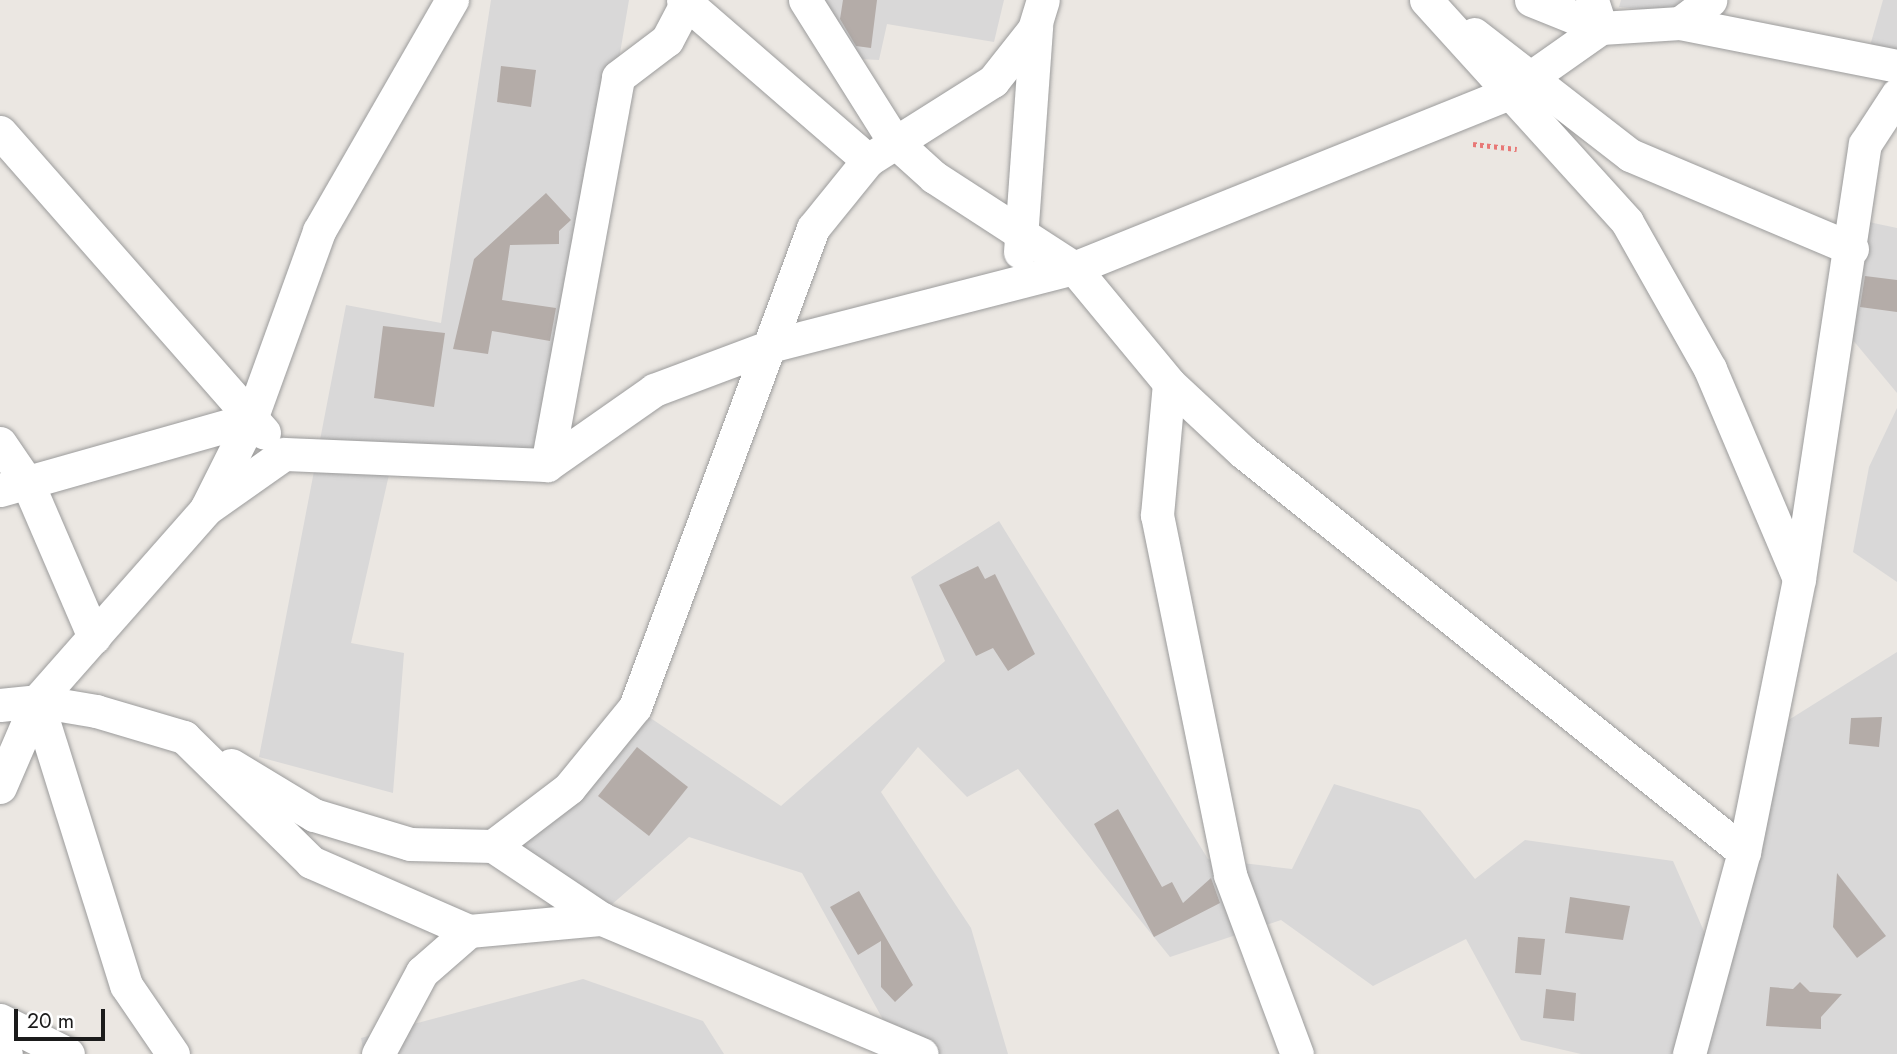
<!DOCTYPE html>
<html>
<head>
<meta charset="utf-8">
<style>
	body { margin:0 }
	#map { position:relative; width:1897px; height:1054px; overflow:hidden; background:#ebe7e2; font-family:Jost,sans-serif }
	div>[style] { position:absolute }
	.residential>* { inset:0; background:#d9d8d8 }
	.building>* { inset:0; background:#b4aca8 }
	.path>* { height:4.5px; margin-top:-2.25px; transform-origin:0; background:repeating-linear-gradient(90deg,#e87876 0 3.5px,transparent 0 7px) }
	.roads { filter:drop-shadow(0 0 2px #9c9c9c) drop-shadow(0 0 2px #9c9c9c) }
	.minor>* { height:33px; margin:-16.5px; padding:0 16.5px; transform-origin:16.5px; border-radius:16.5px; background:#fff }
	span { translate:-50% -50%; white-space:nowrap; text-align:center; line-height:1.15; -webkit-text-stroke:5px #fff; paint-order:stroke }
	.scale { position:absolute; left:14px; top:1009px; width:91px; height:32px; box-sizing:border-box; border:4px solid #1b1b1b; border-top:0; padding-left:9px; font-size:21px; line-height:24px; white-space:nowrap; color:#1b1b1b; -webkit-text-stroke:5px #fff; paint-order:stroke }
</style>
</head>
<body>
<div id="map">
	<div class="residential">
		<i style="clip-path:polygon(491px 0,629px 0,551px 461px,395px 448px,351px 643px,404px 653px,393px 793px,259px 757px,346px 305px,441px 323px)"></i>
		<i style="clip-path:polygon(814px 0,1004px 0,994px 42px,887px 24px,879px 60px,823px 57px)"></i>
		<i style="clip-path:polygon(1621px 0,1717px 0,1713px 16px,1619px 7px)"></i>
		<i style="clip-path:polygon(1883px 0,1897px 0,1897px 62px,1866px 60px)"></i>
		<i style="clip-path:polygon(1864px 221px,1897px 228px,1897px 393px,1837px 321px)"></i>
		<i style="clip-path:polygon(1897px 408px,1897px 582px,1853px 552px,1869px 467px)"></i>
		<i style="clip-path:polygon(999px 521px,1208px 859px,1292px 869px,1334px 784px,1420px 810px,1475px 879px,1525px 840px,1673px 861px,1721px 970px,1779px 726px,1897px 652px,1897px 1054px,1581px 1054px,1521px 1040px,1466px 939px,1373px 986px,1281px 920px,1170px 957px,1018px 769px,967px 797px,918px 747px,881px 792px,971px 928px,1008px 1054px,902px 1054px,802px 873px,689px 837px,610px 906px,507px 850px,649px 717px,781px 806px,945px 661px,911px 577px)"></i>
		<i style="clip-path:polygon(583px 979px,703px 1021px,724px 1054px,364px 1054px,361px 1038px)"></i>
	</div>
	<div class="building">
		<i style="clip-path:polygon(843px 0,877px 0,871px 48px,856px 46px,840px 19px)"></i>
		<i style="clip-path:polygon(501px 66px,536px 70px,531px 107px,497px 102px)"></i>
		<i style="clip-path:polygon(546px 193px,571px 220px,559px 231px,559px 244px,510px 245px,502px 300px,556px 308px,550px 341px,492px 331px,488px 354px,453px 349px,474px 259px)"></i>
		<i style="clip-path:polygon(1865px 276px,1897px 280px,1897px 312px,1860px 307px)"></i>
		<i style="clip-path:polygon(383px 326px,445px 333px,434px 407px,374px 398px)"></i>
		<i style="clip-path:polygon(978px 566px,985px 579px,995px 574px,1035px 654px,1008px 671px,993px 648px,976px 656px,939px 585px)"></i>
		<i style="clip-path:polygon(1882px 717px,1879px 747px,1849px 744px,1851px 718px)"></i>
		<i style="clip-path:polygon(637px 747px,688px 787px,649px 836px,598px 796px)"></i>
		<i style="clip-path:polygon(1118px 809px,1162px 887px,1172px 882px,1183px 903px,1211px 878px,1220px 903px,1154px 937px,1094px 824px)"></i>
		<i style="clip-path:polygon(1837px 873px,1886px 936px,1857px 958px,1833px 927px)"></i>
		<i style="clip-path:polygon(859px 891px,913px 985px,895px 1002px,881px 987px,881px 941px,858px 955px,830px 907px)"></i>
		<i style="clip-path:polygon(1570px 897px,1630px 906px,1623px 940px,1565px 933px)"></i>
		<i style="clip-path:polygon(1518px 937px,1545px 939px,1541px 975px,1515px 973px)"></i>
		<i style="clip-path:polygon(1800px 982px,1810px 992px,1842px 994px,1821px 1017px,1821px 1029px,1766px 1026px,1770px 987px,1793px 989px)"></i>
		<i style="clip-path:polygon(1546px 989px,1576px 993px,1574px 1021px,1543px 1018px)"></i>
	</div>
	<div class="path">
		<i style="left:1473px;top:144px;width:44px;rotate:6.5deg"></i>
	</div>
	<div class="roads">
		<div class="minor">
			<i style="left:683px;top:0;width:245px;rotate:40.9deg"></i>
			<i style="left:805px;top:0;width:165px;rotate:57.8deg"></i>
			<i style="left:893px;top:140px;width:55px;rotate:42.1deg"></i>
			<i style="left:934px;top:177px;width:167px;rotate:33deg"></i>
			<i style="left:1074px;top:268px;width:149px;rotate:50.4deg"></i>
			<i style="left:1169px;top:383px;width:133px;rotate:95.2deg"></i>
			<i style="left:1157px;top:515px;width:367px;rotate:78.5deg"></i>
			<i style="left:1230px;top:875px;width:191px;rotate:69.5deg"></i>
			<i style="left:1426px;top:0;width:299px;rotate:47.8deg"></i>
			<i style="left:1627px;top:222px;width:169px;rotate:60.5deg"></i>
			<i style="left:1710px;top:369px;width:223px;rotate:67deg"></i>
			<i style="left:1531px;top:0;width:75px;rotate:21.8deg"></i>
			<i style="left:1601px;top:28px;width:79px;rotate:-3.6deg"></i>
			<i style="left:1680px;top:23px;width:221px;rotate:11.2deg"></i>
			<i style="left:1680px;top:23px;width:38px;rotate:-37deg"></i>
			<i style="left:1474px;top:34px;width:197px;rotate:37.8deg"></i>
			<i style="left:1630px;top:155px;width:241px;rotate:22.9deg"></i>
			<i style="left:0;top:132px;width:400px;rotate:48.7deg"></i>
			<i style="left:1020px;top:252px;width:226px;rotate:-85.9deg"></i>
			<i style="left:1169px;top:383px;width:101px;rotate:43deg"></i>
			<i style="left:1243px;top:452px;width:641px;rotate:38.6deg"></i>
			<i style="left:0;top:443px;width:50px;rotate:55.7deg"></i>
			<i style="left:28px;top:484px;width:167px;rotate:66.7deg"></i>
			<i style="left:547px;top:465px;width:394px;rotate:-79.6deg"></i>
			<i style="left:618px;top:77px;width:61px;rotate:-37.1deg"></i>
			<i style="left:667px;top:40px;width:45px;rotate:-62.3deg"></i>
			<i style="left:0;top:490px;width:261px;rotate:-15.8deg"></i>
			<i style="left:207px;top:507px;width:98px;rotate:-63.4deg"></i>
			<i style="left:251px;top:419px;width:200px;rotate:-70.1deg"></i>
			<i style="left:319px;top:231px;width:267px;rotate:-60.1deg"></i>
			<i style="left:0;top:705px;width:37px;rotate:-6deg"></i>
			<i style="left:37px;top:701px;width:60px;rotate:9.6deg"></i>
			<i style="left:96px;top:711px;width:92px;rotate:16.5deg"></i>
			<i style="left:184px;top:737px;width:178px;rotate:44.5deg"></i>
			<i style="left:311px;top:862px;width:172px;rotate:23.6deg"></i>
			<i style="left:469px;top:931px;width:134px;rotate:-5.2deg"></i>
			<i style="left:602px;top:919px;width:347px;rotate:22.9deg"></i>
			<i style="left:231px;top:765px;width:97px;rotate:31.1deg"></i>
			<i style="left:314px;top:815px;width:100px;rotate:16.8deg"></i>
			<i style="left:410px;top:844px;width:83px;rotate:1.4deg"></i>
			<i style="left:493px;top:846px;width:131px;rotate:33.8deg"></i>
			<i style="left:0;top:787px;width:94px;rotate:-66.7deg"></i>
			<i style="left:493px;top:846px;width:96px;rotate:-37.3deg"></i>
			<i style="left:569px;top:788px;width:104px;rotate:-50.8deg"></i>
			<i style="left:635px;top:707px;width:511px;rotate:-69.61deg"></i>
			<i style="left:813px;top:228px;width:87px;rotate:-51deg"></i>
			<i style="left:868px;top:160px;width:148px;rotate:-32.3deg"></i>
			<i style="left:993px;top:81px;width:66px;rotate:-51.7deg"></i>
			<i style="left:1034px;top:29px;width:30px;rotate:-73deg"></i>
			<i style="left:0;top:1020px;width:76px;rotate:26.6deg"></i>
			<i style="left:0;top:1037px;width:18px;rotate:71deg"></i>
			<i style="left:173px;top:1054px;width:83px;rotate:-124.3deg"></i>
			<i style="left:126px;top:985px;width:298px;rotate:-107.4deg"></i>
			<i style="left:37px;top:701px;width:256px;rotate:-48.6deg"></i>
			<i style="left:206px;top:509px;width:95px;rotate:-35.2deg"></i>
			<i style="left:284px;top:454px;width:263px;rotate:2.4deg"></i>
			<i style="left:547px;top:465px;width:131px;rotate:-35deg"></i>
			<i style="left:654px;top:390px;width:128px;rotate:-20.6deg"></i>
			<i style="left:774px;top:345px;width:310px;rotate:-14.4deg"></i>
			<i style="left:1074px;top:268px;width:467px;rotate:-21.9deg"></i>
			<i style="left:1507px;top:94px;width:115px;rotate:-35.1deg"></i>
			<i style="left:1601px;top:28px;width:29px;rotate:-108deg"></i>
			<i style="left:378px;top:1054px;width:93px;rotate:-61.8deg"></i>
			<i style="left:422px;top:972px;width:62px;rotate:-41.1deg"></i>
			<i style="left:1689px;top:1054px;width:209px;rotate:-74.8deg"></i>
			<i style="left:1744px;top:852px;width:278px;rotate:-78.6deg"></i>
			<i style="left:1799px;top:579px;width:440px;rotate:-81.4deg"></i>
			<i style="left:1865px;top:144px;width:59px;rotate:-56.9deg"></i>
		</div>
	</div>
	<div class="scale">20 m</div>
</div>
</body>
</html>
